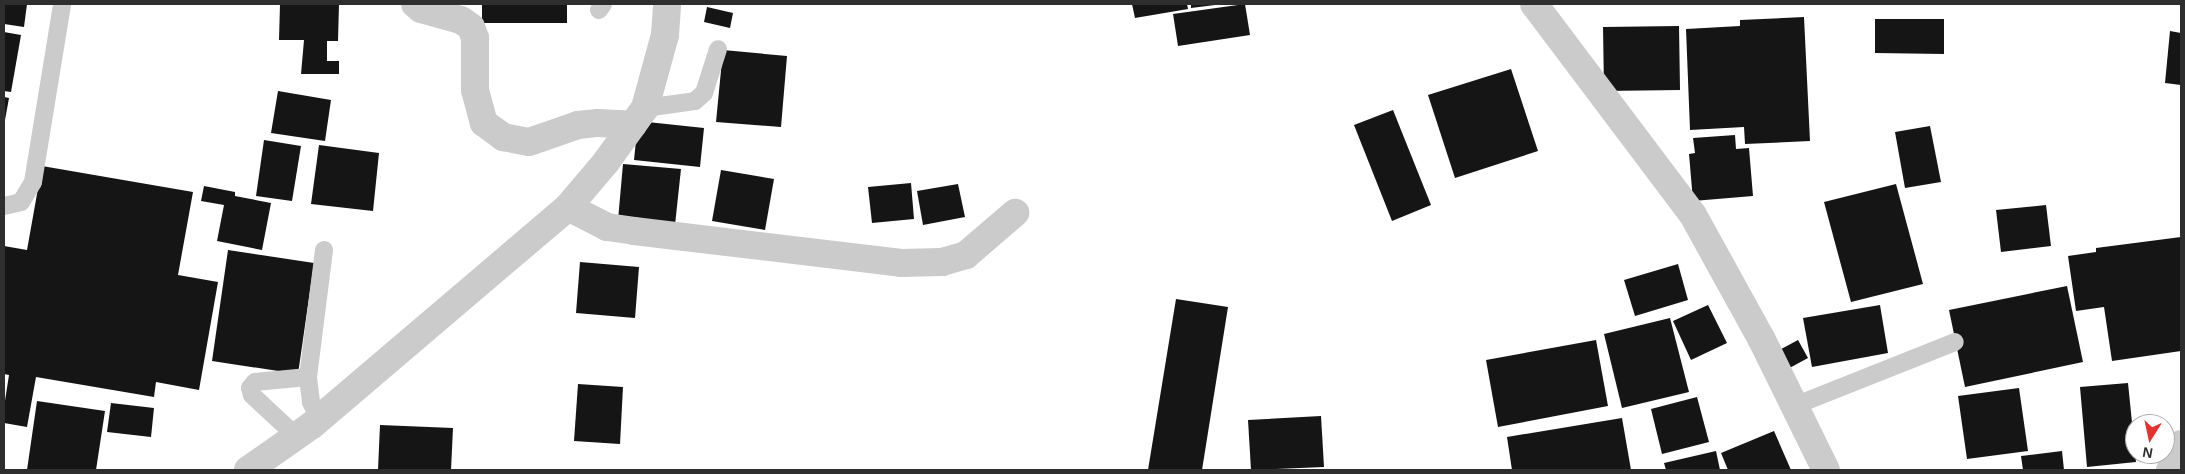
<!DOCTYPE html>
<html>
<head>
<meta charset="utf-8">
<style>
	body { margin:0 }
	#map { position:relative; width:2185px; height:474px; overflow:hidden; background:#fff; font-family:Arial,sans-serif }
	div>[style] { position:absolute }
	.building>* { inset:0; background:#151515 }
	.service>* { height:18px; margin:-9px; padding:0 9px; transform-origin:9px; border-radius:9px; background:#cbcbcb }
	.minor>* { height:28px; margin:-14px; padding:0 14px; transform-origin:14px; border-radius:14px; background:#cbcbcb }
	.tertiary>* { height:28px; margin:-14px; padding:0 14px; transform-origin:14px; border-radius:14px; background:#cbcbcb }
	span { translate:-50% -50%; white-space:nowrap; text-align:center; line-height:1.15; -webkit-text-stroke:5px #fff; paint-order:stroke }
	.frame { position:absolute; inset:0; border:5px solid #2e2e2e; pointer-events:none }
	.north { position:absolute; left:2125px; top:414px; width:50px; height:50px; box-sizing:border-box; background:#fff; border:1px solid #ababab; border-radius:50%; rotate:190deg; font-size:14px; font-weight:700; line-height:20px; text-align:center; color:#2e2e2e }
	.north::after { content:''; display:block; margin:auto; width:18px; height:22px; background:#e7312e; clip-path:polygon(50% 0,100% 100%,50% 72%,0 100%) }
</style>
</head>
<body>
<div id="map">
	<div class="building">
		<i style="clip-path:polygon(4px 4px,27px 4px,24px 27px,4px 24px)"></i>
		<i style="clip-path:polygon(280px 4px,339px 4px,338px 41px,327px 41px,327px 61px,339px 61px,339px 74px,301px 74px,304px 40px,279px 40px)"></i>
		<i style="clip-path:polygon(482px 4px,567px 4px,567px 23px,482px 23px)"></i>
		<i style="clip-path:polygon(1132px 4px,1187px 4px,1188px 9px,1135px 18px)"></i>
		<i style="clip-path:polygon(1191px 4px,1215px 4px,1215px 5px,1191px 8px)"></i>
		<i style="clip-path:polygon(1245px 4px,1250px 35px,1178px 46px,1173px 14px)"></i>
		<i style="clip-path:polygon(707px 7px,733px 13px,730px 28px,704px 22px)"></i>
		<i style="clip-path:polygon(1804px 17px,1810px 141px,1745px 144px,1744px 127px,1690px 130px,1686px 29px,1740px 26px,1740px 20px)"></i>
		<i style="clip-path:polygon(1875px 19px,1944px 19px,1944px 54px,1875px 53px)"></i>
		<i style="clip-path:polygon(1679px 26px,1680px 90px,1604px 91px,1603px 27px)"></i>
		<i style="clip-path:polygon(2170px 31px,2181px 33px,2181px 85px,2165px 83px)"></i>
		<i style="clip-path:polygon(4px 32px,21px 35px,11px 92px,4px 91px)"></i>
		<i style="clip-path:polygon(723px 50px,787px 56px,781px 127px,716px 122px)"></i>
		<i style="clip-path:polygon(1511px 69px,1538px 151px,1455px 178px,1428px 95px)"></i>
		<i style="clip-path:polygon(278px 91px,331px 100px,325px 141px,271px 133px)"></i>
		<i style="clip-path:polygon(4px 97px,9px 98px,5px 120px,4px 120px)"></i>
		<i style="clip-path:polygon(1393px 110px,1431px 205px,1392px 221px,1354px 125px)"></i>
		<i style="clip-path:polygon(638px 121px,704px 128px,700px 167px,634px 160px)"></i>
		<i style="clip-path:polygon(1930px 126px,1941px 182px,1905px 188px,1895px 132px)"></i>
		<i style="clip-path:polygon(1735px 135px,1736px 149px,1749px 148px,1753px 196px,1693px 201px,1689px 154px,1695px 153px,1693px 138px)"></i>
		<i style="clip-path:polygon(264px 140px,301px 146px,292px 201px,256px 196px)"></i>
		<i style="clip-path:polygon(319px 145px,379px 153px,373px 211px,311px 204px)"></i>
		<i style="clip-path:polygon(623px 164px,681px 169px,675px 225px,618px 220px)"></i>
		<i style="clip-path:polygon(42px 166px,193px 192px,178px 275px,218px 282px,199px 390px,156px 382px,154px 397px,36px 377px,27px 427px,4px 423px,4px 407px,9px 375px,4px 374px,4px 246px,27px 250px)"></i>
		<i style="clip-path:polygon(721px 170px,774px 179px,765px 230px,712px 221px)"></i>
		<i style="clip-path:polygon(911px 183px,914px 219px,872px 223px,868px 187px)"></i>
		<i style="clip-path:polygon(958px 184px,965px 217px,923px 225px,917px 191px)"></i>
		<i style="clip-path:polygon(1896px 184px,1923px 284px,1851px 302px,1824px 202px)"></i>
		<i style="clip-path:polygon(204px 186px,235px 192px,235px 196px,271px 203px,262px 250px,217px 241px,224px 205px,201px 201px)"></i>
		<i style="clip-path:polygon(2046px 205px,2051px 246px,2001px 252px,1996px 210px)"></i>
		<i style="clip-path:polygon(2181px 237px,2181px 351px,2112px 361px,2104px 307px,2076px 311px,2068px 256px,2096px 252px,2096px 248px)"></i>
		<i style="clip-path:polygon(228px 250px,314px 263px,298px 374px,212px 361px)"></i>
		<i style="clip-path:polygon(580px 262px,639px 267px,635px 318px,576px 313px)"></i>
		<i style="clip-path:polygon(1678px 264px,1688px 300px,1635px 316px,1624px 280px)"></i>
		<i style="clip-path:polygon(2067px 286px,2083px 362px,1965px 387px,1949px 310px)"></i>
		<i style="clip-path:polygon(1176px 299px,1228px 307px,1202px 470px,1148px 470px)"></i>
		<i style="clip-path:polygon(1708px 305px,1727px 343px,1691px 360px,1673px 321px)"></i>
		<i style="clip-path:polygon(1880px 305px,1888px 353px,1812px 367px,1803px 318px)"></i>
		<i style="clip-path:polygon(1670px 318px,1689px 392px,1622px 408px,1604px 334px)"></i>
		<i style="clip-path:polygon(1596px 340px,1608px 406px,1498px 427px,1486px 360px)"></i>
		<i style="clip-path:polygon(1798px 340px,1808px 358px,1784px 371px,1774px 353px)"></i>
		<i style="clip-path:polygon(2128px 383px,2136px 462px,2087px 467px,2080px 387px)"></i>
		<i style="clip-path:polygon(578px 384px,623px 387px,620px 444px,574px 441px)"></i>
		<i style="clip-path:polygon(2019px 388px,2028px 451px,1967px 459px,1958px 396px)"></i>
		<i style="clip-path:polygon(1697px 397px,1709px 442px,1662px 454px,1651px 409px)"></i>
		<i style="clip-path:polygon(37px 401px,105px 411px,96px 470px,27px 470px)"></i>
		<i style="clip-path:polygon(111px 403px,154px 408px,151px 437px,107px 432px)"></i>
		<i style="clip-path:polygon(1321px 416px,1324px 467px,1251px 470px,1248px 420px)"></i>
		<i style="clip-path:polygon(1622px 418px,1631px 470px,1512px 470px,1507px 437px)"></i>
		<i style="clip-path:polygon(380px 425px,453px 428px,451px 470px,378px 470px)"></i>
		<i style="clip-path:polygon(1774px 431px,1791px 470px,1728px 470px,1721px 453px)"></i>
		<i style="clip-path:polygon(1716px 451px,1720px 470px,1666px 470px,1664px 463px)"></i>
		<i style="clip-path:polygon(2062px 451px,2064px 470px,2023px 470px,2021px 456px)"></i>
	</div>
	<div class="service">
		<i style="left:599px;top:10px;width:7px;rotate:-56deg"></i>
		<i style="left:645px;top:108px;width:50px;rotate:-8deg"></i>
		<i style="left:695px;top:101px;width:12px;rotate:-42deg"></i>
		<i style="left:704px;top:93px;width:46px;rotate:-72.3deg"></i>
		<i style="left:4px;top:206px;width:17px;rotate:-13deg"></i>
		<i style="left:21px;top:202px;width:23px;rotate:-59deg"></i>
		<i style="left:33px;top:182px;width:180px;rotate:-80.7deg"></i>
		<i style="left:1794px;top:406px;width:173px;rotate:-21.7deg"></i>
		<i style="left:319px;top:418px;width:18px;rotate:-117deg"></i>
		<i style="left:311px;top:402px;width:25px;rotate:-97deg"></i>
		<i style="left:308px;top:377px;width:128px;rotate:-82.8deg"></i>
		<i style="left:296px;top:436px;width:60px;rotate:-137deg"></i>
		<i style="left:252px;top:395px;width:7px;rotate:-106deg"></i>
		<i style="left:250px;top:388px;width:8px;rotate:-50deg"></i>
		<i style="left:255px;top:382px;width:53px;rotate:-5.4deg"></i>
	</div>
	<div class="minor">
		<i style="left:415px;top:4px;width:8px;rotate:40deg"></i>
		<i style="left:421px;top:9px;width:41px;rotate:15.4deg"></i>
		<i style="left:461px;top:20px;width:12px;rotate:35deg"></i>
		<i style="left:471px;top:27px;width:12px;rotate:70deg"></i>
		<i style="left:475px;top:38px;width:52px;rotate:90deg"></i>
		<i style="left:475px;top:90px;width:34px;rotate:75deg"></i>
		<i style="left:484px;top:123px;width:24px;rotate:36deg"></i>
		<i style="left:503px;top:137px;width:26px;rotate:11deg"></i>
		<i style="left:529px;top:142px;width:52px;rotate:-19.1deg"></i>
		<i style="left:578px;top:125px;width:20px;rotate:-6deg"></i>
		<i style="left:598px;top:123px;width:35px;rotate:3deg"></i>
		<i style="left:568px;top:207px;width:44px;rotate:27.1deg"></i>
		<i style="left:607px;top:227px;width:27px;rotate:8deg"></i>
		<i style="left:634px;top:231px;width:269px;rotate:6.8deg"></i>
		<i style="left:901px;top:263px;width:41px;rotate:-1.4deg"></i>
		<i style="left:942px;top:262px;width:25px;rotate:-16deg"></i>
		<i style="left:966px;top:255px;width:65px;rotate:-40.6deg"></i>
		<i style="left:248px;top:470px;width:78px;rotate:-35.1deg"></i>
		<i style="left:312px;top:425px;width:336px;rotate:-40.4deg"></i>
		<i style="left:568px;top:207px;width:59px;rotate:-49.8deg"></i>
		<i style="left:606px;top:162px;width:67px;rotate:-54.2deg"></i>
		<i style="left:645px;top:108px;width:76px;rotate:-74.7deg"></i>
		<i style="left:665px;top:35px;width:31px;rotate:-86deg"></i>
		<i style="left:2170px;top:470px;width:4px;rotate:-27deg"></i>
		<i style="left:2174px;top:468px;width:25px;rotate:-74deg"></i>
	</div>
	<div class="tertiary">
		<i style="left:1534px;top:4px;width:264px;rotate:53deg"></i>
		<i style="left:1693px;top:215px;width:141px;rotate:61.1deg"></i>
		<i style="left:1761px;top:338px;width:147px;rotate:63.8deg"></i>
	</div>
	<div class="frame"></div>
	<div class="north">N</div>
</div>
</body>
</html>
